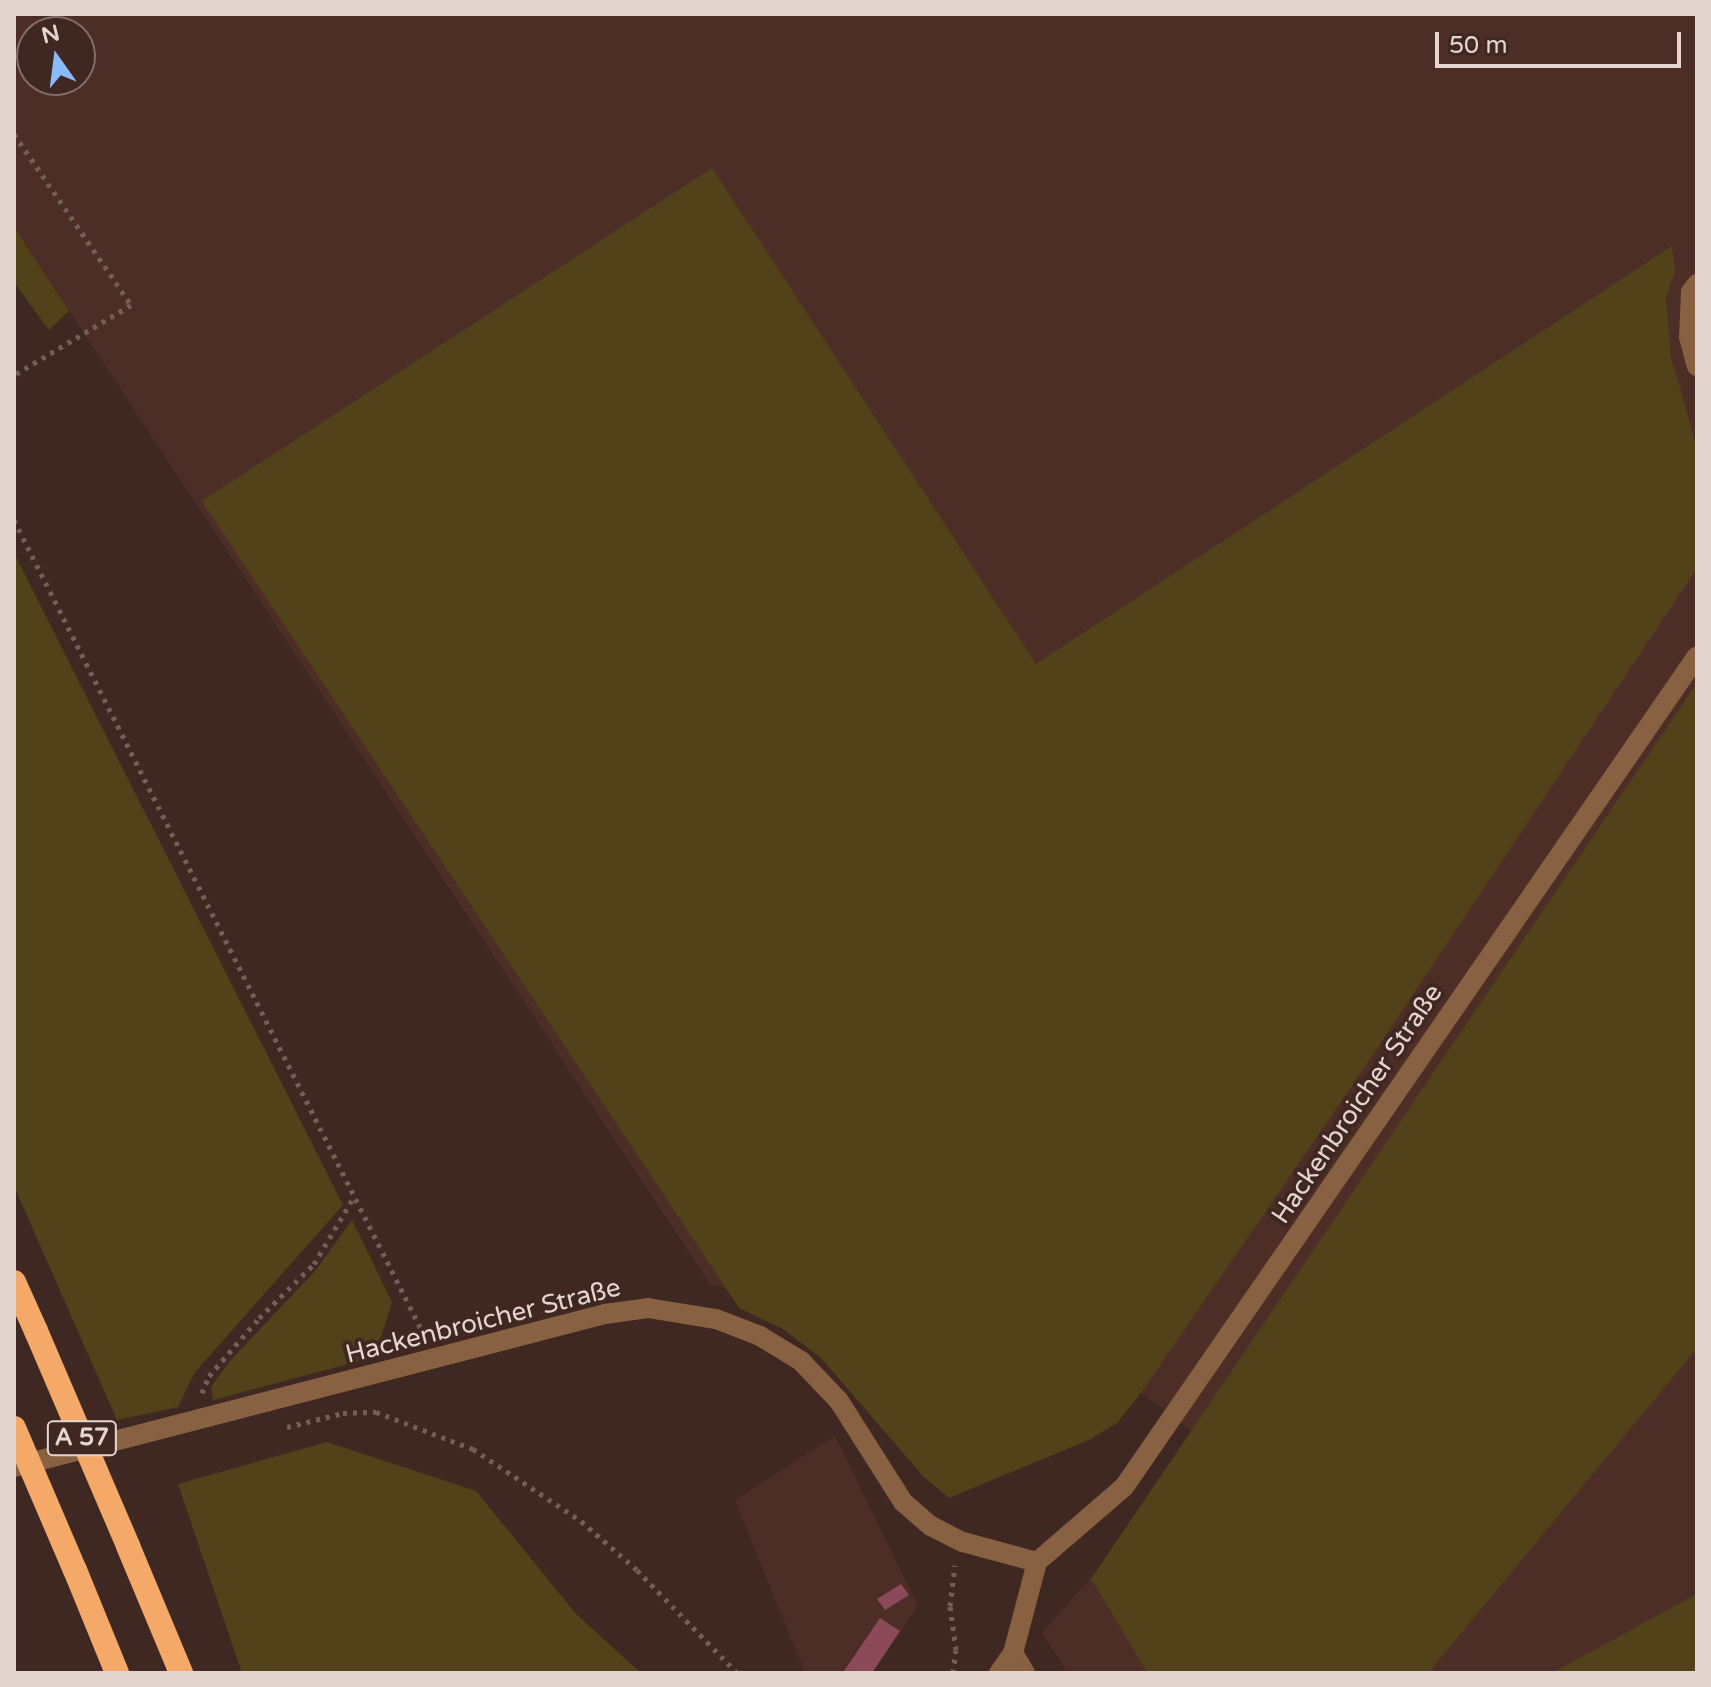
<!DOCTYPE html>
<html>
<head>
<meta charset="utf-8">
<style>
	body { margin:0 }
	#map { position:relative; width:1711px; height:1687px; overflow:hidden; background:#402822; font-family:"Varela Round",sans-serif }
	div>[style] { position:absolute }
	.built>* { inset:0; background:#4d2e27 }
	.green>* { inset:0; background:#52421a }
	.building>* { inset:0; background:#8c4959 }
	.path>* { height:5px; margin-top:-2.5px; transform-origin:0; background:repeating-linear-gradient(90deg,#745e59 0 4px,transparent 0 10px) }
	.minor>* { height:20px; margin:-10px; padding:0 10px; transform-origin:10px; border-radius:10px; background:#876141 }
	.highway>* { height:24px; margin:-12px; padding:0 12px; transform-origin:12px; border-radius:12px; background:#f5a968 }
	.highway-bridge>* { height:24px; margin:-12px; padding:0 12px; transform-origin:12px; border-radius:12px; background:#f5a968 }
	span { translate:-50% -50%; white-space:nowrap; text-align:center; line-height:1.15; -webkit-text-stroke:8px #402822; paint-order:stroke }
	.shield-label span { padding:2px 6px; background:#402822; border:2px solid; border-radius:6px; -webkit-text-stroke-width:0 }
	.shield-label { font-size:24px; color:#e5d5d1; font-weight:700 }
	.street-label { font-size:26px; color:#e5d5d1 }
	.frame { position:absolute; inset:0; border:16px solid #e5d5d1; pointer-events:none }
	.north { position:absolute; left:16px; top:16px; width:80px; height:80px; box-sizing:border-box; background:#402822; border:2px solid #826d68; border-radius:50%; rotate:346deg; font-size:22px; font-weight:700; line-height:32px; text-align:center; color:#e5d5d1 }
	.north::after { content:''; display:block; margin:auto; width:28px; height:36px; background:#8abafc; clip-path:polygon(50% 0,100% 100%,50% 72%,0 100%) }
	.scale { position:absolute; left:1435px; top:32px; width:246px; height:36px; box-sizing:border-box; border:4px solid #e5d5d1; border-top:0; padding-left:10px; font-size:24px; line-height:28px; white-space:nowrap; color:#e5d5d1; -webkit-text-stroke:6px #402822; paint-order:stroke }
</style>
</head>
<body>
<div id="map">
	<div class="built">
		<i style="clip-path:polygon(evenodd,14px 14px,1697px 14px,1697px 1673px,1068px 1673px,1042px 1633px,1209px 1444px,1132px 1386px,710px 1284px,14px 227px,14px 14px,32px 32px,80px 32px,80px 80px,32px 80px,32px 32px)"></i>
		<i style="clip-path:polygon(835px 1436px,918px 1606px,872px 1673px,805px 1673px,735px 1500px)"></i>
	</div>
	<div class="green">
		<i style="clip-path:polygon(712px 168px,1036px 664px,1672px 246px,1675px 271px,1666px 297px,1671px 357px,1697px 448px,1697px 568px,1366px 1065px,1143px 1390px,1117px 1423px,1091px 1439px,949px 1498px,923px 1476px,821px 1358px,783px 1329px,739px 1308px,202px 501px)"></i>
		<i style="clip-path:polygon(14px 227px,69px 311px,49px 330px,14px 282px)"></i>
		<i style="clip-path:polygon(14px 553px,343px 1205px,195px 1372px,178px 1407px,117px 1420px,14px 1186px)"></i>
		<i style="clip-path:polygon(1697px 683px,1697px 1348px,1428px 1673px,1148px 1673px,1091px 1579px)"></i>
		<i style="clip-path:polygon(352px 1220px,392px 1302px,375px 1357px,213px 1400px,211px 1387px,229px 1362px,316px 1270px)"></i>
		<i style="clip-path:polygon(327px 1442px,476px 1491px,576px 1614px,641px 1673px,242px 1673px,178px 1484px)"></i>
		<i style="clip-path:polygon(1697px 1594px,1697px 1673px,1552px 1673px)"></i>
	</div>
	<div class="building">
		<i style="clip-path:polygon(901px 1584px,909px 1595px,885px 1610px,877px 1599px)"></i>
		<i style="clip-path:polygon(880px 1618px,900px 1631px,872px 1673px,848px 1673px,844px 1671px)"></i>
	</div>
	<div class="path">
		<i style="left:14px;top:134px;width:207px;rotate:55.6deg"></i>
		<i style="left:131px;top:305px;width:136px;rotate:149.1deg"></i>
		<i style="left:14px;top:520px;width:915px;rotate:63.29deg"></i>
		<i style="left:202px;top:1393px;width:18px;rotate:-68deg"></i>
		<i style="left:209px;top:1376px;width:77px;rotate:-49.2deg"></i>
		<i style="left:259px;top:1318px;width:77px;rotate:-44.5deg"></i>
		<i style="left:314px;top:1264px;width:78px;rotate:-59.2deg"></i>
		<i style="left:287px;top:1427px;width:58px;rotate:-14deg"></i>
		<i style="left:343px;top:1413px;width:33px;rotate:-2deg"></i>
		<i style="left:376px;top:1412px;width:104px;rotate:20.9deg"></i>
		<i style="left:473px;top:1449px;width:130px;rotate:33.7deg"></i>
		<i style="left:581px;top:1521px;width:74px;rotate:41.2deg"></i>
		<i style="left:637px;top:1570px;width:144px;rotate:45.8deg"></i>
		<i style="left:953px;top:1673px;width:23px;rotate:-83deg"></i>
		<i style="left:956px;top:1650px;width:44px;rotate:-97.8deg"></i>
		<i style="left:950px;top:1606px;width:41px;rotate:-83deg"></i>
	</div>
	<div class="minor">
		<i style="left:1697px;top:284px;width:10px;rotate:127deg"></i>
		<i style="left:1691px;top:292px;width:45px;rotate:92.5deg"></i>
		<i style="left:1689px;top:337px;width:30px;rotate:75deg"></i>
		<i style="left:14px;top:1467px;width:610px;rotate:-14.51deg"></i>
		<i style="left:605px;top:1314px;width:43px;rotate:-7.9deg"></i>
		<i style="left:648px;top:1308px;width:69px;rotate:9.2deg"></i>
		<i style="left:716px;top:1319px;width:47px;rotate:21.1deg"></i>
		<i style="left:760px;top:1336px;width:48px;rotate:31.4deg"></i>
		<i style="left:801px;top:1361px;width:55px;rotate:46.5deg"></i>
		<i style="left:839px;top:1401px;width:120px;rotate:57.6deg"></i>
		<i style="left:903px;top:1502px;width:37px;rotate:41deg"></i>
		<i style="left:931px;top:1526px;width:36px;rotate:27deg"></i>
		<i style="left:963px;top:1542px;width:77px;rotate:15.1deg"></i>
		<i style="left:1013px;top:1653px;width:23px;rotate:59deg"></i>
		<i style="left:999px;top:1673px;width:24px;rotate:-55deg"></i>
		<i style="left:1013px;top:1653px;width:94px;rotate:-75.2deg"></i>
		<i style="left:1037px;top:1562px;width:115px;rotate:-40.8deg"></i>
		<i style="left:1124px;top:1487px;width:1009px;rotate:-55.41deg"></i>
	</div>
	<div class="highway">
		<i style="left:14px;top:1282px;width:54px;rotate:65.8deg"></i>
		<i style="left:128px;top:1546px;width:138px;rotate:67.3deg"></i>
		<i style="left:75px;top:1570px;width:111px;rotate:67.8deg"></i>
	</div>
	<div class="highway-bridge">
		<i style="left:36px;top:1331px;width:234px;rotate:66.8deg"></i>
		<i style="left:14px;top:1428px;width:155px;rotate:66.8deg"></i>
	</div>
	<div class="shield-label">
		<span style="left:82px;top:1438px">A 57</span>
	</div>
	<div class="street-label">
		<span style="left:1357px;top:1104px;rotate:-56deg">Hackenbroicher Straße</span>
		<span style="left:483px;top:1321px;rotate:-14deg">Hackenbroicher Straße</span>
	</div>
	<div class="frame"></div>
	<div class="north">N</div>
	<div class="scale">50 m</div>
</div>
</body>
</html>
